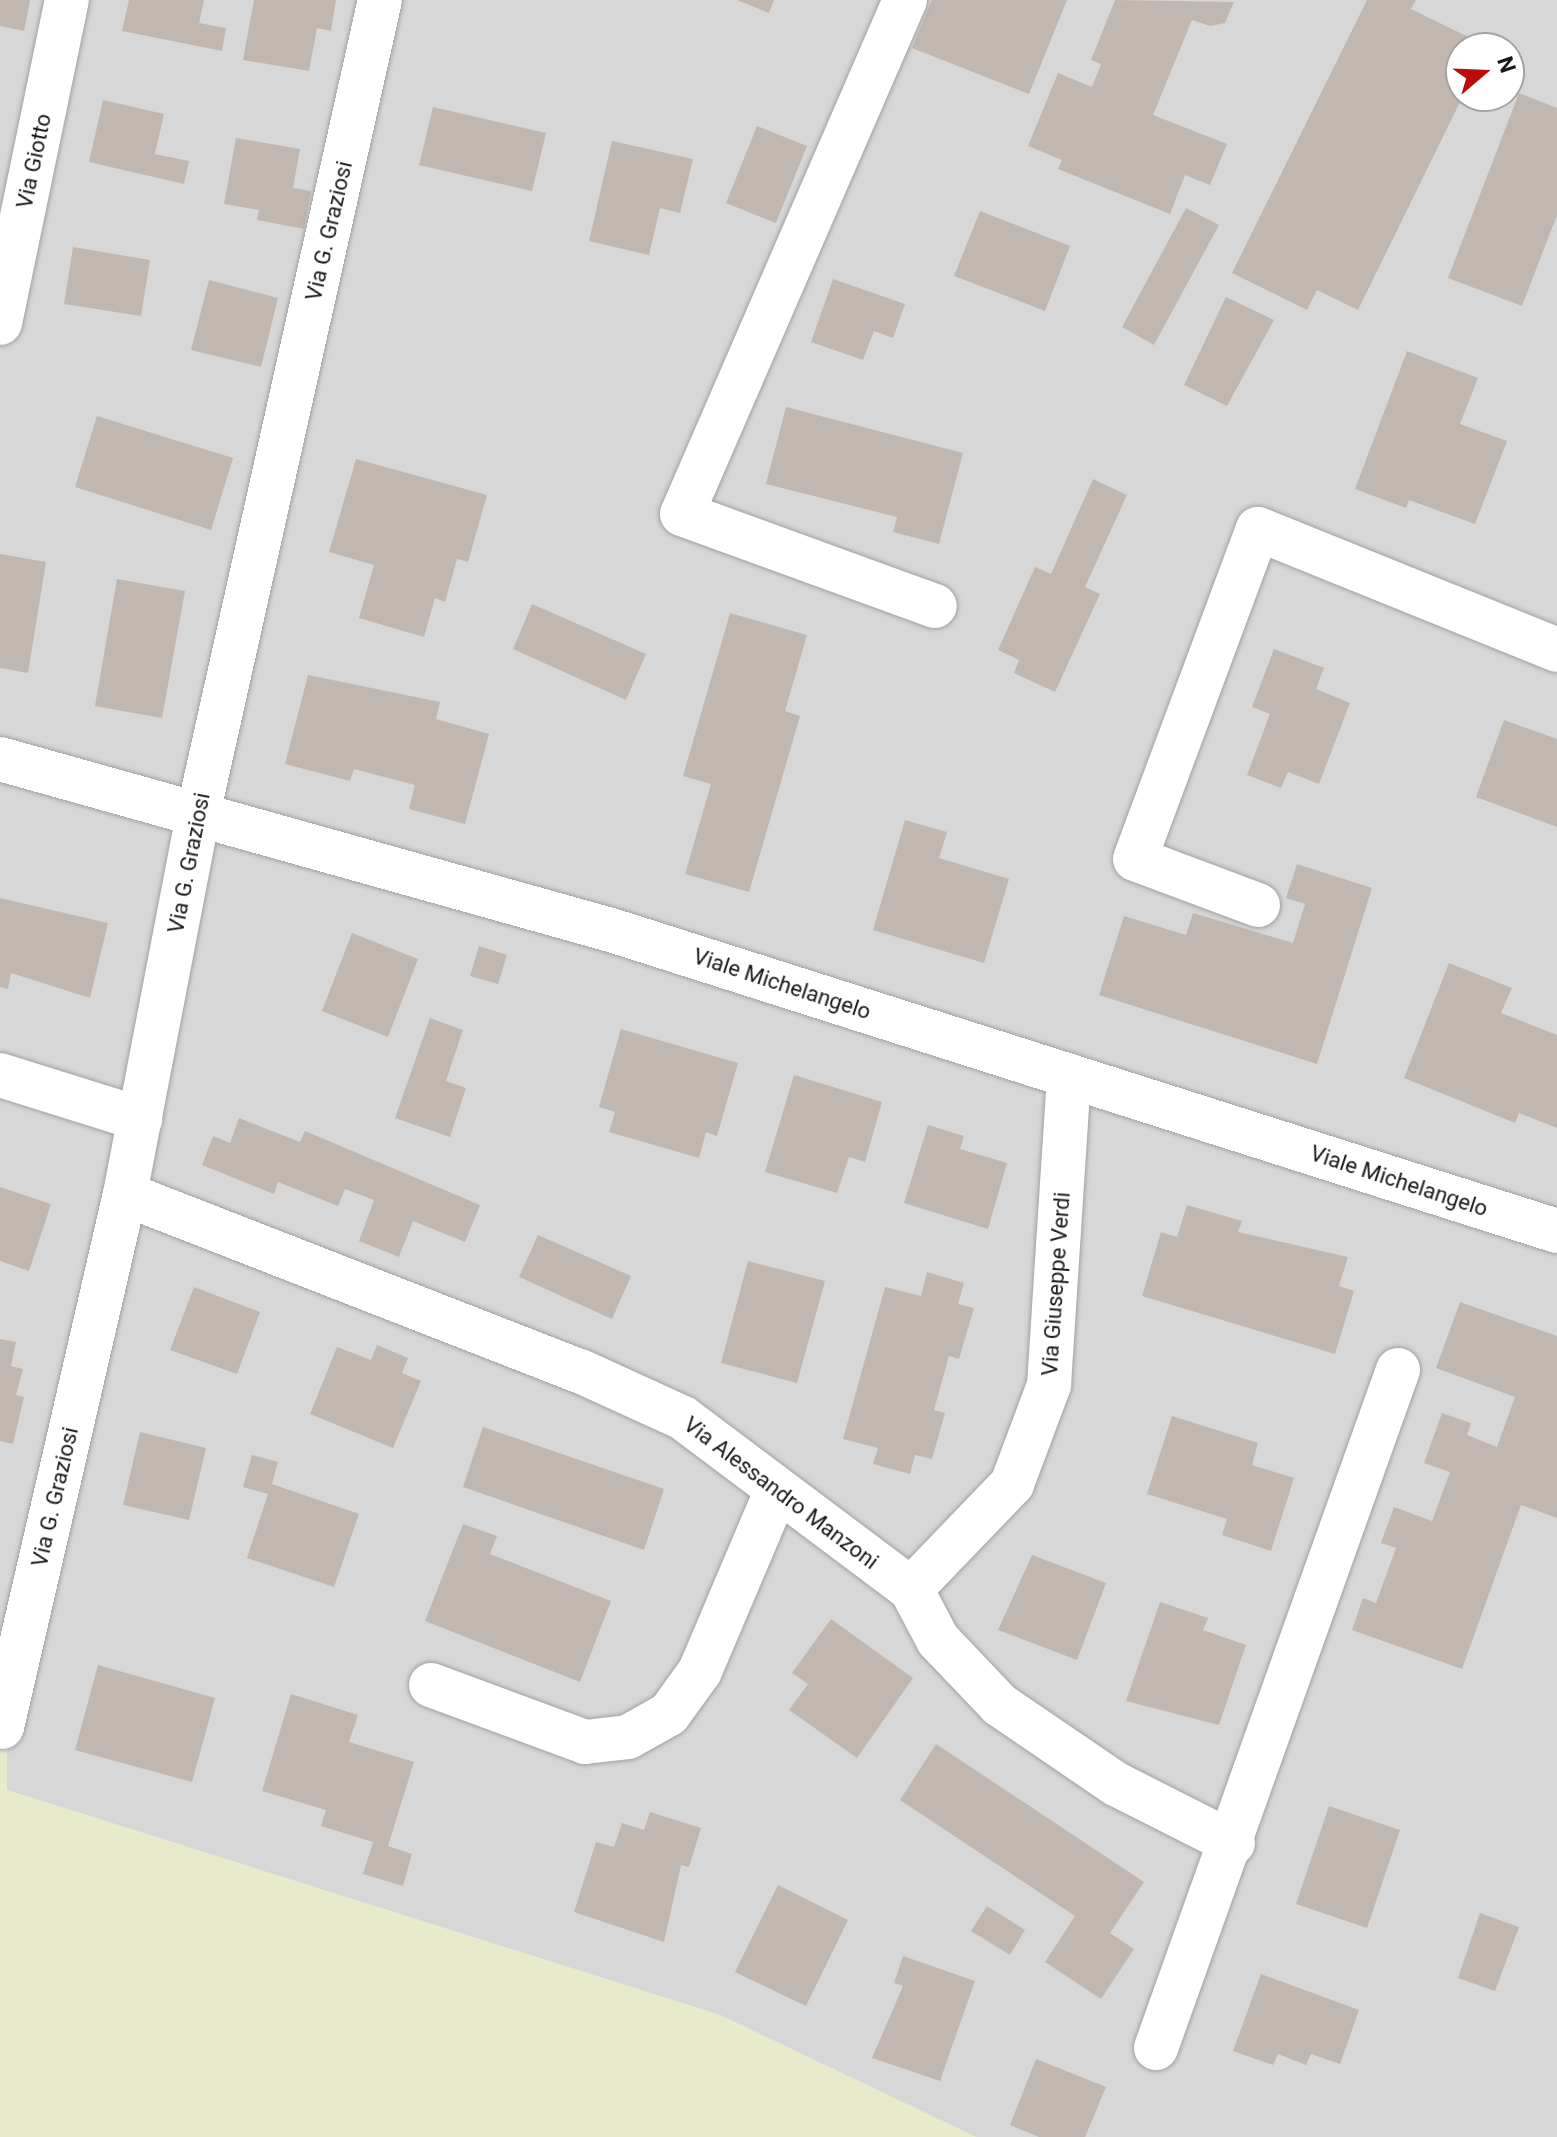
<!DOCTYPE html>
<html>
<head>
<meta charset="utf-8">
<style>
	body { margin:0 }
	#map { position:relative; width:1557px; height:2137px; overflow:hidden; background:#ece8e0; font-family:Roboto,sans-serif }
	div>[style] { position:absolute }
	.residential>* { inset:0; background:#d8d7d7 }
	.farmland>* { inset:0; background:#e8eacc }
	.building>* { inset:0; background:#c0b7b0 }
	.roads { filter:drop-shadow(0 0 2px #a1a1a1) drop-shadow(0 0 2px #a1a1a1) }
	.minor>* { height:44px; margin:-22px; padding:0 22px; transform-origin:22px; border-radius:22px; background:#fff }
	span { translate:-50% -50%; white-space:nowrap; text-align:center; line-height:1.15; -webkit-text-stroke:6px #fff; paint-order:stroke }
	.street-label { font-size:22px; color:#1a1a1a }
	.north { position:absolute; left:1445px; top:32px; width:80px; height:80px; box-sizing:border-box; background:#fff; border:2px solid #a3a3a3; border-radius:50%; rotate:71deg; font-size:22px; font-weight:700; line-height:32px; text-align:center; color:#1a1a1a }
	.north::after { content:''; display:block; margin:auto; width:28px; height:36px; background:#b90c0b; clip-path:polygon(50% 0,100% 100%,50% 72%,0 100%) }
</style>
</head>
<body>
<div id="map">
	<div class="residential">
		<i style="clip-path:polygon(evenodd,0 0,1557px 0,1557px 2137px,976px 2137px,720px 2015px,7px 1790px,6px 1637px,0 1635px,0 0,1461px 48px,1509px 48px,1509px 96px,1461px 96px,1461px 48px)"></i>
	</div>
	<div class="farmland">
		<i style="clip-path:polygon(0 1635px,6px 1637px,7px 1790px,720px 2015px,976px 2137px,0 2137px)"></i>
	</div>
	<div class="building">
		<i style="clip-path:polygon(0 0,30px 0,24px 31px,0 26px)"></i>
		<i style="clip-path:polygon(129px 0,204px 0,199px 23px,226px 28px,222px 51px,122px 31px)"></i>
		<i style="clip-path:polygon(254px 0,336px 0,331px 31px,317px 28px,309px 71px,243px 60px)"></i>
		<i style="clip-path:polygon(737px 0,774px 0,769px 13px)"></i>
		<i style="clip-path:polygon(932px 0,1067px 0,1029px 94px,912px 48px)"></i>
		<i style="clip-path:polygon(1115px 0,1234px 2px,1225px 23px,1210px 26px,1192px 20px,1153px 115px,1227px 144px,1210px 185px,1185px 175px,1170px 214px,1058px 169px,1062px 160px,1028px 146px,1058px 73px,1092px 87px,1101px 64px,1091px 60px)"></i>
		<i style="clip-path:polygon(1367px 0,1416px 0,1411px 9px,1491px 48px,1461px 48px,1463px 96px,1358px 310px,1317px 290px,1307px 310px,1232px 273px)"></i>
		<i style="clip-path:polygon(1519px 93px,1557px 108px,1557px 215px,1522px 306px,1448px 278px)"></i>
		<i style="clip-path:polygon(103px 100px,164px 114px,155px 154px,189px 161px,184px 184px,89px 162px)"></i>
		<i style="clip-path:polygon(433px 107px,546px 133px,532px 191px,419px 165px)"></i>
		<i style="clip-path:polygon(757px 126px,807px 146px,776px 223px,726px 203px)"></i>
		<i style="clip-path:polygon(236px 138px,300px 149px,293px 188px,311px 191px,304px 229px,257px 220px,259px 210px,224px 204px)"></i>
		<i style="clip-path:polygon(612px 141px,693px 159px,680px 213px,660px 208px,649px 255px,589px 241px)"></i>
		<i style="clip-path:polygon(1186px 208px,1219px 225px,1154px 345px,1122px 327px)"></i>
		<i style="clip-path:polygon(980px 211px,1070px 246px,1045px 311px,954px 276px)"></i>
		<i style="clip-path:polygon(73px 247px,150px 260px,141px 316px,64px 304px)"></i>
		<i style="clip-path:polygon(833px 279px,905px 304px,893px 338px,874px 331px,863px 360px,811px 342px)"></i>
		<i style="clip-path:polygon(209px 280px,278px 298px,261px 367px,191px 350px)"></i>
		<i style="clip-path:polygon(1226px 297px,1274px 320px,1227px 406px,1184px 385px)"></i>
		<i style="clip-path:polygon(1407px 351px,1478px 378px,1460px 424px,1507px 441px,1475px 524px,1409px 500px,1406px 508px,1355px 489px)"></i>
		<i style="clip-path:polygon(786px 407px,963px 453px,939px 544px,893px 532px,897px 517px,766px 484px)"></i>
		<i style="clip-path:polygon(97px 416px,233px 458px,211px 530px,75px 487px)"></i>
		<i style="clip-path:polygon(356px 459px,487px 495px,468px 562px,457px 559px,445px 602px,435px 598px,424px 637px,359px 618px,374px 565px,329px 552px)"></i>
		<i style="clip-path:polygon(1093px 479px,1127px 495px,1085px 587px,1100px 594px,1055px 692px,1014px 673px,1019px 660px,998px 650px,1035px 567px,1051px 574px)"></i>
		<i style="clip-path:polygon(0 554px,46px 562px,28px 673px,0 668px)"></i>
		<i style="clip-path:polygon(117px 579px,185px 591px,162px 718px,95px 706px)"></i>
		<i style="clip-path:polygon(532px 604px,646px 654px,626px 700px,513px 649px)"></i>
		<i style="clip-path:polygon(730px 613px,807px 635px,785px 711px,800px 716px,749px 892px,685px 874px,711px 784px,683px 776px)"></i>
		<i style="clip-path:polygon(1274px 649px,1324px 668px,1316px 689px,1350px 703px,1319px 784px,1288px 772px,1281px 788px,1247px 775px,1270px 714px,1252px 707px)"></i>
		<i style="clip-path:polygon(308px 675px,440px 702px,436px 719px,489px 734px,465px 824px,409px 809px,415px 785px,354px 769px,350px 781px,285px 764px)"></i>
		<i style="clip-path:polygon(1504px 720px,1557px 739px,1557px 827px,1476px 797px)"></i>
		<i style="clip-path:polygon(905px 820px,947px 832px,939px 858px,1009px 879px,984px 963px,873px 930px)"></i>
		<i style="clip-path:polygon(1297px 864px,1372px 888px,1317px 1064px,1099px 995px,1124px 916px,1186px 935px,1193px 913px,1293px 943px,1305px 904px,1286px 898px)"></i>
		<i style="clip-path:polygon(0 898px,108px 923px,90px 998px,11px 973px,8px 989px,0 987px)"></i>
		<i style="clip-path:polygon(352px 933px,418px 959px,388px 1037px,322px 1011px)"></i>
		<i style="clip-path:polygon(479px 946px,507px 955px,498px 984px,470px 976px)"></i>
		<i style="clip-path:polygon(1449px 963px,1512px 988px,1501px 1013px,1557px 1035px,1557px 1128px,1519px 1113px,1515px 1123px,1404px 1078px)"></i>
		<i style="clip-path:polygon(430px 1018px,463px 1030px,446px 1081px,466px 1088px,450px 1137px,395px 1118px)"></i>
		<i style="clip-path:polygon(621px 1029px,738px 1063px,717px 1136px,706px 1132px,699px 1158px,609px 1132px,615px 1112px,599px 1107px)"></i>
		<i style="clip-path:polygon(794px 1075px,882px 1102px,865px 1162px,849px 1157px,837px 1193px,765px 1172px)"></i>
		<i style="clip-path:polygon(239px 1118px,300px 1142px,305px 1131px,480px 1205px,465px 1242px,413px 1221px,399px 1257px,359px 1241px,374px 1200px,345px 1189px,338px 1206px,278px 1182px,274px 1194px,202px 1165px,213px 1136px,230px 1143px)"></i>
		<i style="clip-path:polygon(928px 1125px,964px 1136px,960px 1149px,1007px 1163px,988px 1229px,904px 1203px)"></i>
		<i style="clip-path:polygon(0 1187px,51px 1204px,29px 1271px,0 1261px)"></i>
		<i style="clip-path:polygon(1187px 1205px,1242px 1221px,1238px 1232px,1348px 1257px,1339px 1286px,1354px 1291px,1335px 1354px,1142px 1296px,1161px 1232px,1177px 1237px)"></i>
		<i style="clip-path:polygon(538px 1235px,631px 1276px,612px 1319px,519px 1277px)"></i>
		<i style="clip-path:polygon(748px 1261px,825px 1281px,797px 1383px,721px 1363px)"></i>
		<i style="clip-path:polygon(927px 1272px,964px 1283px,958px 1304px,974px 1308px,959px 1359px,949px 1356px,934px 1410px,945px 1413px,932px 1459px,915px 1455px,910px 1474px,873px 1464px,878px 1448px,843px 1439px,885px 1287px,921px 1296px)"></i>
		<i style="clip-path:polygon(194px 1287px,260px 1312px,237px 1374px,170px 1350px)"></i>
		<i style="clip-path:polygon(1460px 1302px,1557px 1336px,1557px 1518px,1521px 1505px,1462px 1669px,1352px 1630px,1363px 1598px,1376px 1603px,1396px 1548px,1381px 1543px,1394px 1507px,1432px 1521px,1450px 1472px,1424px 1463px,1442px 1413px,1471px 1423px,1467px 1435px,1497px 1447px,1515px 1397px,1436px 1368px)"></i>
		<i style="clip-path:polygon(0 1339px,16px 1342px,11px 1366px,23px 1369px,16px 1395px,24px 1397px,13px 1444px,0 1441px)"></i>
		<i style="clip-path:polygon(377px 1345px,408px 1358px,402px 1373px,421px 1381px,393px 1448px,310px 1414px,337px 1347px,371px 1360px)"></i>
		<i style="clip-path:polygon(1172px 1416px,1258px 1443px,1252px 1465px,1294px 1478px,1271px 1551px,1222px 1535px,1227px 1519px,1147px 1494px)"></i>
		<i style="clip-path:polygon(483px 1427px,664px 1489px,644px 1550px,463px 1487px)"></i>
		<i style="clip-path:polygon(140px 1432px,206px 1448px,189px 1520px,123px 1505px)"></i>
		<i style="clip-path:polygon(252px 1455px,278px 1462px,272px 1484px,359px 1514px,334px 1587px,247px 1558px,268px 1494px,243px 1487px)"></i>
		<i style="clip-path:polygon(463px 1524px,497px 1536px,490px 1554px,611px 1601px,580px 1682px,425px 1621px)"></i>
		<i style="clip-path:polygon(1032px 1555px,1106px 1583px,1077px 1660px,998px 1630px)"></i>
		<i style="clip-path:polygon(1160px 1602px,1208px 1618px,1203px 1630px,1246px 1645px,1219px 1725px,1126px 1701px)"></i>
		<i style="clip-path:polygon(831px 1619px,913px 1678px,857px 1758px,789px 1710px,808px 1684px,792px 1673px)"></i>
		<i style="clip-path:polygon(98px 1665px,215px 1698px,192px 1782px,75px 1750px)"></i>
		<i style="clip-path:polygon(291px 1694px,358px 1715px,349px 1742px,414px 1762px,388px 1846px,412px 1854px,403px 1886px,363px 1874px,373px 1842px,321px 1826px,326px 1810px,262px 1791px)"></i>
		<i style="clip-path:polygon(936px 1744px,1144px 1882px,1110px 1933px,1134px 1949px,1101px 1999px,1045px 1962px,1075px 1916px,900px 1800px)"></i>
		<i style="clip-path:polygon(1329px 1806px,1400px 1830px,1367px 1928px,1296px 1904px)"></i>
		<i style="clip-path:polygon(650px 1812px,701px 1828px,689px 1867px,681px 1865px,664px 1942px,574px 1912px,596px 1842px,614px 1847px,622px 1823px,644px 1830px)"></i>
		<i style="clip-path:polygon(778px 1885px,848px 1920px,806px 2006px,735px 1972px)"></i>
		<i style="clip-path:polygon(987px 1906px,1025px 1930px,1010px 1955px,971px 1931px)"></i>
		<i style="clip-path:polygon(1480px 1913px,1519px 1927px,1495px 1991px,1458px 1978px)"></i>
		<i style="clip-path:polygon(903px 1956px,975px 1981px,940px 2081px,872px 2058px,903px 1986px,894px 1983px)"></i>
		<i style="clip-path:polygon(1261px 1974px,1359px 2010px,1340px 2064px,1311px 2054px,1306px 2065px,1278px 2054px,1273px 2065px,1233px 2051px)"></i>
		<i style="clip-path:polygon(1036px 2059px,1106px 2087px,1085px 2137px,1039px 2137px,1010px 2125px)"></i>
	</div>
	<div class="roads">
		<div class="minor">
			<i style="left:905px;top:0;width:560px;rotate:113.45deg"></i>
			<i style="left:682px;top:514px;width:269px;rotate:20deg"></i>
			<i style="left:0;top:323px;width:330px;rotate:-78.3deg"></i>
			<i style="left:0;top:759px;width:634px;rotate:15.64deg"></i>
			<i style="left:611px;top:930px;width:993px;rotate:17.65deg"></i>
			<i style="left:1258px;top:905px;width:131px;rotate:-159.5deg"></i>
			<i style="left:1135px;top:859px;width:352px;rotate:-69.6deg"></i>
			<i style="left:1258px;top:529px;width:323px;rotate:22deg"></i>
			<i style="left:0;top:1075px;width:147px;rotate:17.4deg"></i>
			<i style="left:125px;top:1194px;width:488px;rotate:21.3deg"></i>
			<i style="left:580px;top:1371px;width:113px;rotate:24.5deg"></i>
			<i style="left:683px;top:1418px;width:285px;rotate:36.9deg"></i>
			<i style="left:911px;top:1589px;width:58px;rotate:62.1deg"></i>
			<i style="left:938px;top:1640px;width:90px;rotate:46.4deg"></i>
			<i style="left:1000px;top:1705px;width:140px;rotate:34.3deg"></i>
			<i style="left:1116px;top:1784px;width:131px;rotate:26.8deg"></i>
			<i style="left:911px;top:1589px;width:146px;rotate:-46.1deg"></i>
			<i style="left:1012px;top:1484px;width:106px;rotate:-69.5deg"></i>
			<i style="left:1049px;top:1385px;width:310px;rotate:-86.3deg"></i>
			<i style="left:431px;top:1685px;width:164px;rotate:20.3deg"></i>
			<i style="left:585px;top:1742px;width:43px;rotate:-6.6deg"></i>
			<i style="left:628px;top:1737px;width:47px;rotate:-29.3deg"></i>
			<i style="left:669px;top:1714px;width:53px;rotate:-54.2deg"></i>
			<i style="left:700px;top:1671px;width:194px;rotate:-67deg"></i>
			<i style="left:2px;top:1727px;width:547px;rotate:-77.01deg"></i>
			<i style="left:125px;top:1194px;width:387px;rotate:-79.1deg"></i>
			<i style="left:198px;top:814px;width:834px;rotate:-77.4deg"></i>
			<i style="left:1156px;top:2048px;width:720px;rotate:-70.36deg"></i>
		</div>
	</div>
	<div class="street-label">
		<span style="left:34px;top:161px;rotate:-78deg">Via Giotto</span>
		<span style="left:329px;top:231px;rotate:-77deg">Via G. Graziosi</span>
		<span style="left:189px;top:863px;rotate:-79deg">Via G. Graziosi</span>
		<span style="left:782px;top:984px;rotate:18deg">Viale Michelangelo</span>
		<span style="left:1399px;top:1181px;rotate:18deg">Viale Michelangelo</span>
		<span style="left:1056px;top:1284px;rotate:-86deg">Via Giuseppe Verdi</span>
		<span style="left:781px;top:1493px;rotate:37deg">Via Alessandro Manzoni</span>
		<span style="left:55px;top:1497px;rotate:-77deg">Via G. Graziosi</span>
	</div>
	<div class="north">N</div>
</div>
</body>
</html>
